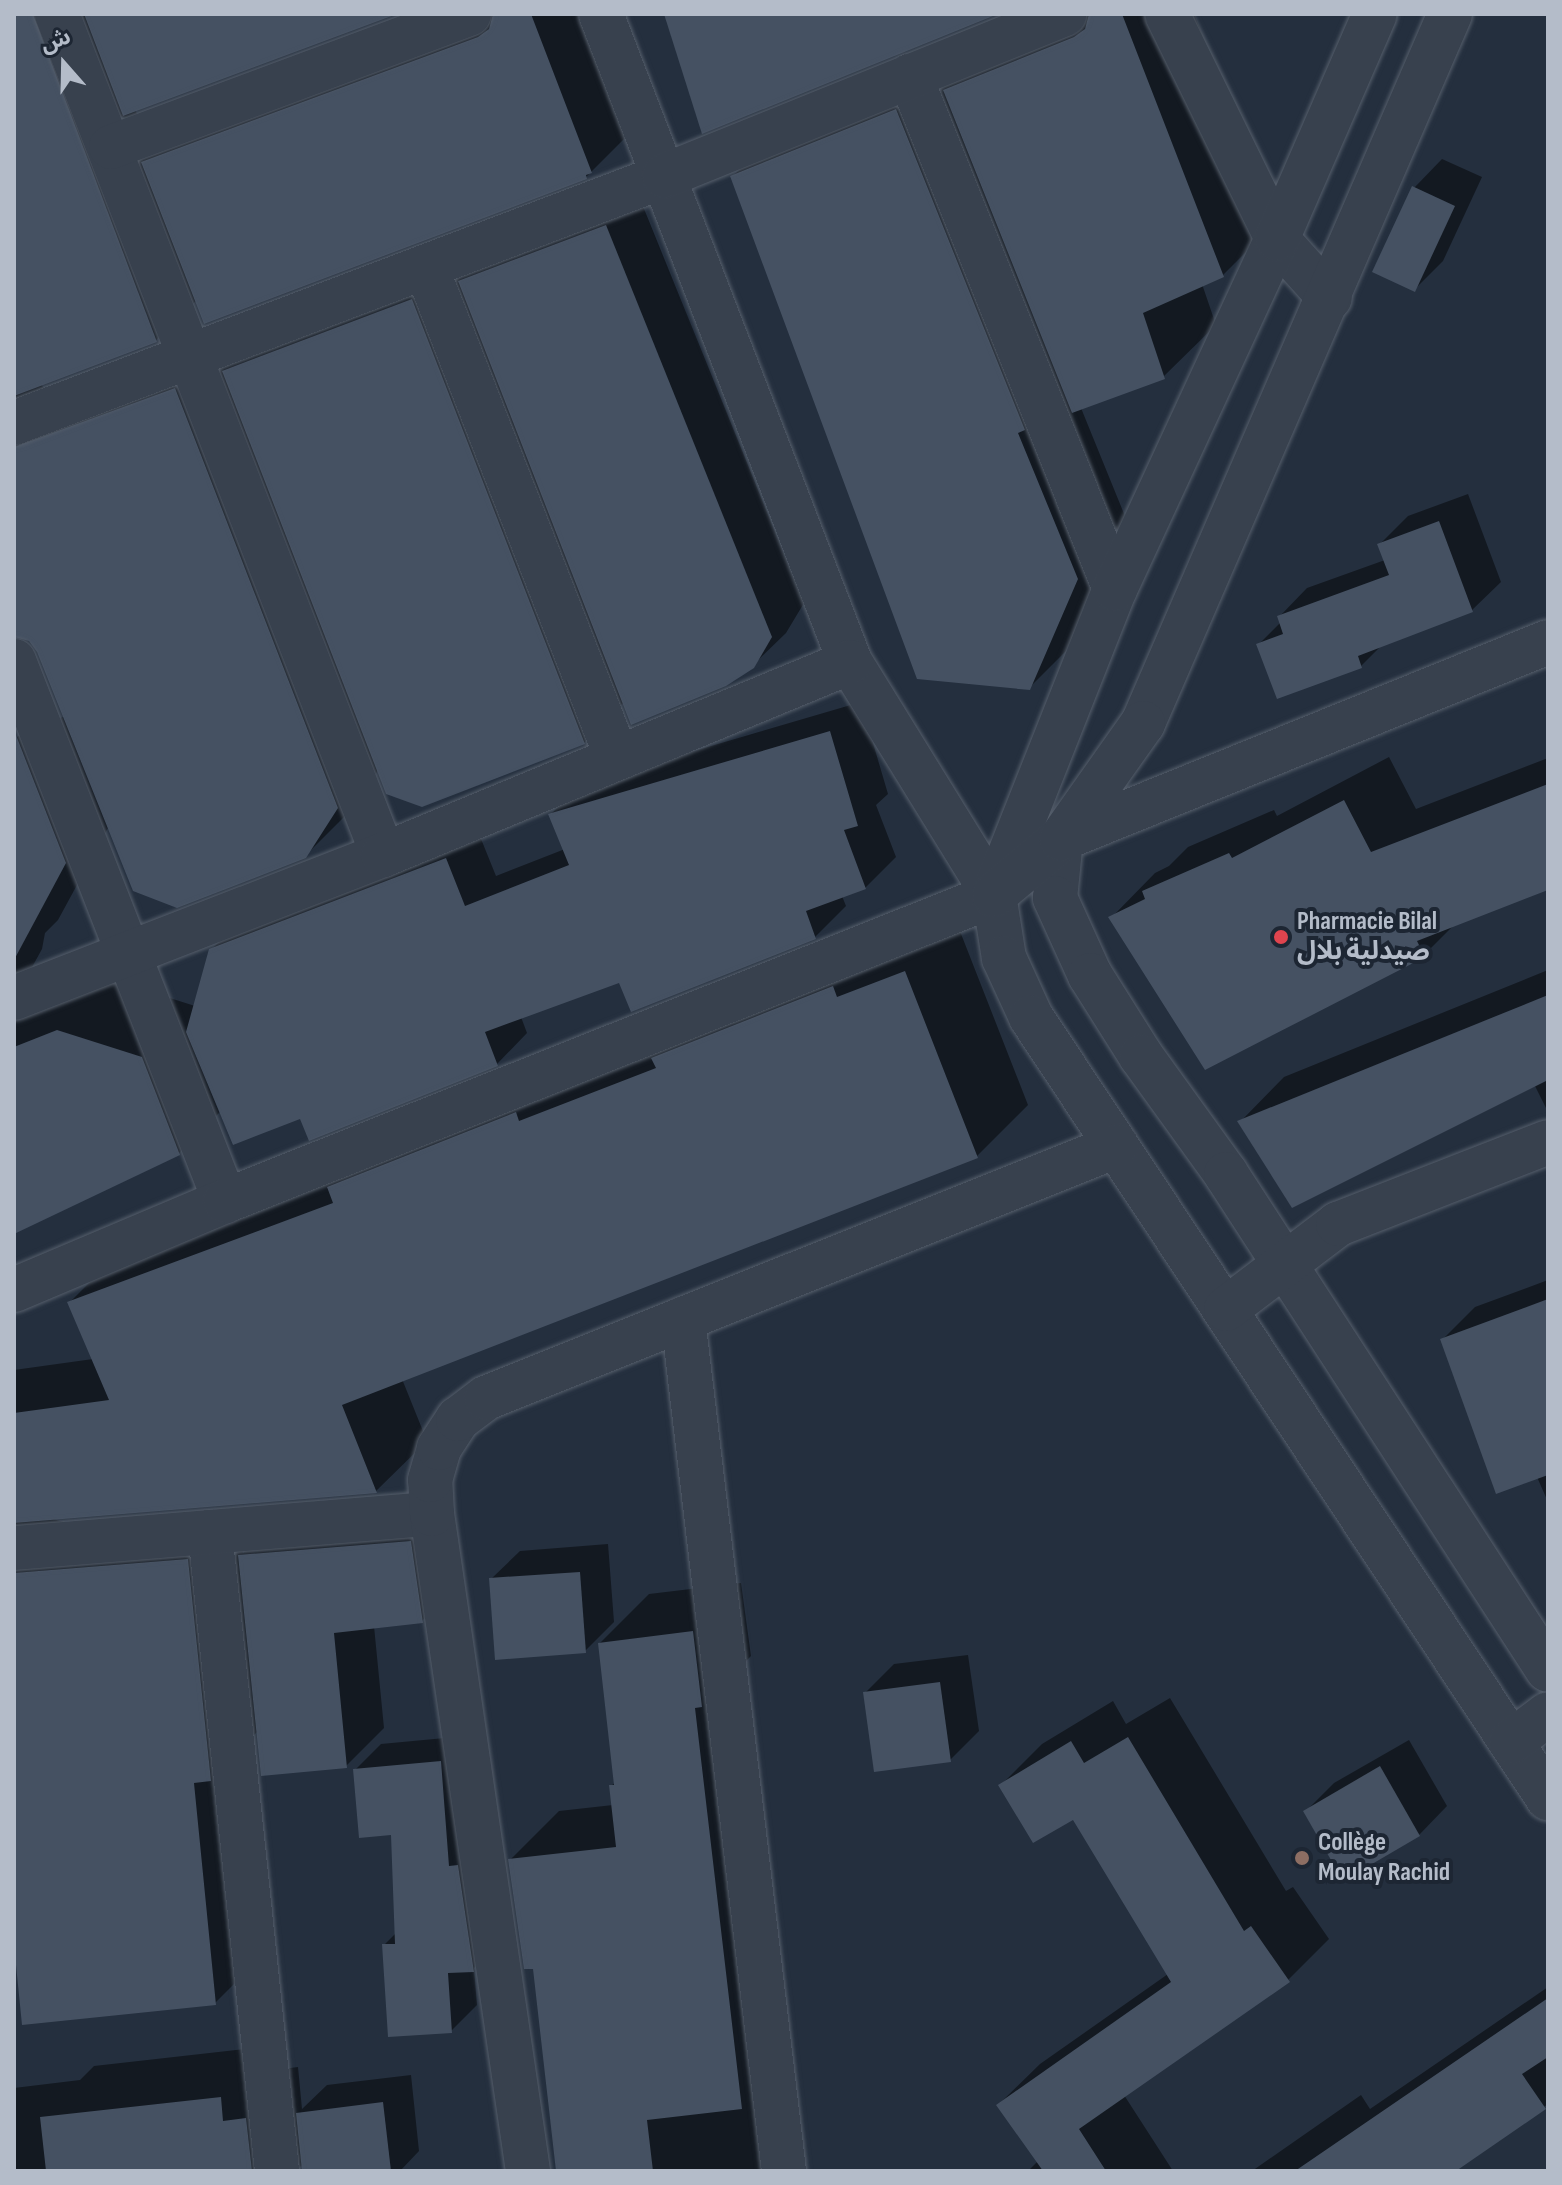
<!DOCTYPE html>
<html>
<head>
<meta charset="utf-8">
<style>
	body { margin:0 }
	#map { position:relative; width:1562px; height:2185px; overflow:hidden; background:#242f3e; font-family:"Sofia Sans Condensed","Noto Sans Arabic",sans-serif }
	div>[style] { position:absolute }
	.shadow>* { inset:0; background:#0007 }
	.building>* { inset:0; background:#455162 }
	.roads { filter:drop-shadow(0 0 2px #565f6c) drop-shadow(0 0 2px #565f6c) }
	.minor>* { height:44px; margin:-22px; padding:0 22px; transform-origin:22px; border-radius:22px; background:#38414e }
	.dots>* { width:22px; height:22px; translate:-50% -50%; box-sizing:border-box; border:4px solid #1d2633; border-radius:50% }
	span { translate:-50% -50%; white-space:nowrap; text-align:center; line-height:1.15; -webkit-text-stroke:8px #1d2633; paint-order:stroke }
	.poi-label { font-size:26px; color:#b4bcc9; font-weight:700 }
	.left { translate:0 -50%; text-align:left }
	.frame { position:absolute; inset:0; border:16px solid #b4bcc9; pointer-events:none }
	.north { position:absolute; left:24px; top:24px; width:80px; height:80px; -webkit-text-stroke:6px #1d2633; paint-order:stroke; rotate:340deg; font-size:22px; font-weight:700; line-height:32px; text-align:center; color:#b4bcc9 }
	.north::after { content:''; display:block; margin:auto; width:28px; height:36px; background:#b4bcc9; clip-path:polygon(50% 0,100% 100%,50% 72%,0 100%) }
</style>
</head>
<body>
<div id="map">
	<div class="shadow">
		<i style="clip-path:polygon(14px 14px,391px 14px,135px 109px,152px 154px,461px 14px,600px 14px,641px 122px,586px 177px,197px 300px,156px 340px,41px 384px,48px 394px,638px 194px,804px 603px,786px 633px,752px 666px,624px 702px,584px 743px,379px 769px,355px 806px,305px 856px,109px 826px,58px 920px,45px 933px,42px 949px,14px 1000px,14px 738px,65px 716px,14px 597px)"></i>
		<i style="clip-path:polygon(1058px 14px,1194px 14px,1275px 223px,1223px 275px,1202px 284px,1216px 325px,1163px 377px,1081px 408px,1129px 526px,1081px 636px,1029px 688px,732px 177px,784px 125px)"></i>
		<i style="clip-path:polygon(1442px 159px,1482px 177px,1443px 261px,1414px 290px,1414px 188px)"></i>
		<i style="clip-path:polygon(1468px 494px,1501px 582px,1472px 610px,1383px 644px,1361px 666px,1278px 696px,1259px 644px,1281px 622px,1279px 617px,1307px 588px,1385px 560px,1379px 545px,1408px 516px)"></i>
		<i style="clip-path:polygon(861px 702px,888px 794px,876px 805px,896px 857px,865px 888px,842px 896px,846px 906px,815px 937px,620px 981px,521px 1017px,527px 1033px,497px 1064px,301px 1117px,221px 1111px,179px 1153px,14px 1232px,14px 1018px,110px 979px,195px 1006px,211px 950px,242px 919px,477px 829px,496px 876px,565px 849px,551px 814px,581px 784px)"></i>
		<i style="clip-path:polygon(1389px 757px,1416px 809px,1548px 758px,1548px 888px,1455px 924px,1424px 955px,1111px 918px,1155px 873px,1169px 866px,1188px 847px,1274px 810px,1277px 816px)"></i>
		<i style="clip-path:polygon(956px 921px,1028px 1105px,977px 1156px,402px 1379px,427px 1441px,376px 1491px,49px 1518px,67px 1523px,238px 1509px,243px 1553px,277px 1518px,448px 1504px,459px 1583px,422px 1621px,374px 1626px,384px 1728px,346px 1766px,258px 1731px,245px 1744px,266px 1952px,215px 2003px,14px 1947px,14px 1370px,93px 1359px,69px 1303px,120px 1252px)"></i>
		<i style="clip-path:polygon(1548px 970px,1548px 1112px,1534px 1084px,1240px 1122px,1284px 1077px)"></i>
		<i style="clip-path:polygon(1548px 1280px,1548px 1502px,1537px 1477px,1442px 1340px,1475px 1307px)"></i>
		<i style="clip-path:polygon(608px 1544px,614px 1622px,585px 1651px,491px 1579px,520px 1551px)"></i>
		<i style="clip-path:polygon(741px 1583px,751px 1656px,744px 1663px,798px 2171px,558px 2171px,535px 1967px,510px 1860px,559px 1811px,613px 1805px,611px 1786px,616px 1782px,600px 1643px,649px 1594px)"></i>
		<i style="clip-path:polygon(968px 1655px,979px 1731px,950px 1760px,865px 1693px,894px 1664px)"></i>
		<i style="clip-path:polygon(1170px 1698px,1286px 1891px,1293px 1887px,1329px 1939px,1288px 1980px,1124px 2095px,1173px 2171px,1028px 2171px,1038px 2161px,998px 2105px,1040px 2064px,1168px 1974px,1074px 1817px,1001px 1785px,1042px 1744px,1113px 1701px,1126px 1724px)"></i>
		<i style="clip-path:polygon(466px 1736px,498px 1944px,474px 1968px,477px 2005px,451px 2031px,384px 1945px,396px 1933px,393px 1833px,356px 1769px,381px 1744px)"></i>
		<i style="clip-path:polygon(1409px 1740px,1447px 1806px,1419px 1835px,1306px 1811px,1334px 1783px)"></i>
		<i style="clip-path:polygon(1548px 1987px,1548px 2104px,1453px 2171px,1252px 2171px,1361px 2095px,1370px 2109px)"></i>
		<i style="clip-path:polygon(272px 2046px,275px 2070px,298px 2067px,302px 2109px,327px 2085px,411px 2075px,419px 2151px,400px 2171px,304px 2171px,303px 2164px,296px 2171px,14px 2171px,14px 2088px,80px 2080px,94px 2066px)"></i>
	</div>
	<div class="building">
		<i style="clip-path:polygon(14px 14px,33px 14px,157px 342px,14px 396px)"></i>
		<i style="clip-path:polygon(84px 14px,397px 14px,123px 116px)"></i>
		<i style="clip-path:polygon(493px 14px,531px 14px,592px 173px,586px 175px,587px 179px,204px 324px,141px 162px,478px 37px,489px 29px)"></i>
		<i style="clip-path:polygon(664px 14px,998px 14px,702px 134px)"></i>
		<i style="clip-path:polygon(1089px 14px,1122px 14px,1224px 277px,1143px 313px,1165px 379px,1072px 413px,943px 90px,1074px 37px,1085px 29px)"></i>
		<i style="clip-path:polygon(896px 109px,1025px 430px,1018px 433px,1078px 579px,1030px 690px,917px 679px,730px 176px)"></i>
		<i style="clip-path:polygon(1412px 186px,1455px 206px,1415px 292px,1372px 272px)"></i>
		<i style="clip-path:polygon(606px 225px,772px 637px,754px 668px,726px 686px,631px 725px,458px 281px)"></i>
		<i style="clip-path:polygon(412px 299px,585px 744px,422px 807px,386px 794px,222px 371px)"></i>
		<i style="clip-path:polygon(175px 388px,338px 808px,306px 858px,177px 908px,133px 891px,37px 652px,29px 641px,14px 637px,14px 447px)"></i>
		<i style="clip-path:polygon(1439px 521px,1473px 612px,1358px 656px,1362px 668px,1277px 699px,1256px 644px,1283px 634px,1277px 616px,1389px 575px,1377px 544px)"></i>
		<i style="clip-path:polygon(14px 730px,66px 863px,14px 960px)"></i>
		<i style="clip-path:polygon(830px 731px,858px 826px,844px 830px,866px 889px,806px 911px,816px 939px,631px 1012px,619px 983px,485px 1032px,498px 1066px,309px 1141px,300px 1119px,233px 1145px,186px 1032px,209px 949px,446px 858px,465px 906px,569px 865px,548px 814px)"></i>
		<i style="clip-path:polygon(1548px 784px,1548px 890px,1417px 941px,1425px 957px,1205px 1070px,1108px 917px,1145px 899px,1142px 891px,1229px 853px,1232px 858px,1344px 800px,1371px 852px)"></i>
		<i style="clip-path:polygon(905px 971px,978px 1158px,342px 1405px,377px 1493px,14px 1523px,14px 1413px,109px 1400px,67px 1302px,333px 1203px,327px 1187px,516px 1112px,519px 1121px,656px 1068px,651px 1058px,833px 986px,837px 997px)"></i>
		<i style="clip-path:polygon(1548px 995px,1548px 1080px,1292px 1208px,1237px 1121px)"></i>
		<i style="clip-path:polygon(57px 1030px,142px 1057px,180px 1155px,14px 1234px,14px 1047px)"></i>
		<i style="clip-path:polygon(1548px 1299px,1548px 1475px,1496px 1494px,1440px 1339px)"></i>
		<i style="clip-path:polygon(411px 1541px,423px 1623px,334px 1633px,347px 1768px,261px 1776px,238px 1555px)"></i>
		<i style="clip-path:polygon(188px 1559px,211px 1781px,194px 1783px,216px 2005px,22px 2025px,14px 1945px,14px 1573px)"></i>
		<i style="clip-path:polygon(580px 1572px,586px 1653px,495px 1660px,489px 1578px)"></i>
		<i style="clip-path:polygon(693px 1631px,702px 1707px,695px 1708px,742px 2109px,647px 2120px,653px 2171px,556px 2171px,533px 1969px,524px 1969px,508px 1859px,616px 1847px,609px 1785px,614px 1785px,598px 1643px)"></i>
		<i style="clip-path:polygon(940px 1682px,951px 1762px,874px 1772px,863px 1692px)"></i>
		<i style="clip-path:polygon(1128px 1737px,1244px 1931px,1251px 1926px,1290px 1982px,1079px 2129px,1106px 2171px,1043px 2171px,996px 2105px,1171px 1982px,1073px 1820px,1033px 1843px,998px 1785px,1071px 1741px,1084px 1763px)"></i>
		<i style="clip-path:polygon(441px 1761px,449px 1866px,458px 1865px,474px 1972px,448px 1973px,452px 2033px,388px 2037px,382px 1944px,395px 1944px,391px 1835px,359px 1838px,353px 1769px)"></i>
		<i style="clip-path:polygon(1380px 1766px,1420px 1836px,1343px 1881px,1303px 1811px)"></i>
		<i style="clip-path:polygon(1548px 1998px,1548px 2057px,1522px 2074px,1546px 2109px,1456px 2171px,1295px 2171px)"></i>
		<i style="clip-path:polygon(221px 2097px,223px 2121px,246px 2118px,252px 2171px,46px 2171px,40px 2117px)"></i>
		<i style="clip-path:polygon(383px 2102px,391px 2171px,302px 2171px,296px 2113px)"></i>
	</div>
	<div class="roads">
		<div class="minor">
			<i style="left:57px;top:14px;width:902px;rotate:68.81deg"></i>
			<i style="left:601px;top:14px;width:694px;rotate:68.98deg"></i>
			<i style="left:850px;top:662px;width:274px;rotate:58.3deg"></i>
			<i style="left:994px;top:895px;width:64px;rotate:81deg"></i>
			<i style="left:1004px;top:958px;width:65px;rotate:65.4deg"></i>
			<i style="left:1031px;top:1017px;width:937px;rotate:56.5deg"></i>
			<i style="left:1167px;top:14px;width:250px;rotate:63.9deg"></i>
			<i style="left:1277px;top:239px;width:79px;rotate:48.1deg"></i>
			<i style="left:1450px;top:14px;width:773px;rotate:113.41deg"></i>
			<i style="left:1143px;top:723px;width:142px;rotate:125.3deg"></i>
			<i style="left:1061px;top:839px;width:59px;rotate:95.8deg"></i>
			<i style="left:1055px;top:898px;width:85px;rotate:65.6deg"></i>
			<i style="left:1090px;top:975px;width:96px;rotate:57.8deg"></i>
			<i style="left:1141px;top:1056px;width:145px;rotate:54.2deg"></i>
			<i style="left:1226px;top:1174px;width:591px;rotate:57.01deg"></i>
			<i style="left:910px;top:76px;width:552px;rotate:68.22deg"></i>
			<i style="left:111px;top:147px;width:382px;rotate:-20.4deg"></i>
			<i style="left:426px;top:267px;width:527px;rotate:68.74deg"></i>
			<i style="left:14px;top:423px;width:695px;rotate:-20.81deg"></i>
			<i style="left:664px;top:176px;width:432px;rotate:-22deg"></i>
			<i style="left:14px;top:661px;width:580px;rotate:68.66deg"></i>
			<i style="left:996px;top:889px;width:323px;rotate:-68.4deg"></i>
			<i style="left:1115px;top:589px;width:386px;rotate:-65.2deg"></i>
			<i style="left:1277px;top:239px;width:245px;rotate:-66.5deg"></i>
			<i style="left:14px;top:998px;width:396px;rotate:-21.2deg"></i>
			<i style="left:383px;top:855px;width:505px;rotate:-22.45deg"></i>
			<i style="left:14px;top:1290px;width:229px;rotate:-22.9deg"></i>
			<i style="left:225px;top:1201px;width:828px;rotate:-21.7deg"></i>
			<i style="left:994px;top:895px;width:87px;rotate:-39.9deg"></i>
			<i style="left:1061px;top:839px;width:525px;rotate:-22.02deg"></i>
			<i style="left:1226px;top:1309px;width:141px;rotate:-37.2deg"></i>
			<i style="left:1338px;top:1224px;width:225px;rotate:-21.3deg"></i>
			<i style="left:683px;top:1319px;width:858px;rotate:83.24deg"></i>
			<i style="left:210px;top:1532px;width:643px;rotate:84.01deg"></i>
			<i style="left:14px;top:1548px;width:419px;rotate:-4.7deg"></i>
			<i style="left:1511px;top:1742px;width:46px;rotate:-37.1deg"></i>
			<i style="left:528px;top:2171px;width:664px;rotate:-98.31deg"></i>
			<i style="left:432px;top:1514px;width:34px;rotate:-93deg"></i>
			<i style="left:430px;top:1480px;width:33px;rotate:-74deg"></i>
			<i style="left:439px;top:1448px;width:35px;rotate:-57deg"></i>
			<i style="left:458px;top:1419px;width:35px;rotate:-37deg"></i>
			<i style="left:486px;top:1398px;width:679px;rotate:-21.8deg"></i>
		</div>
	</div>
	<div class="dots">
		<i style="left:1281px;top:937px;background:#e0444e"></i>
		<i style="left:1302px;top:1858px;background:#8d6e63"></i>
	</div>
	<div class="poi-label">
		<span class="left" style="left:1297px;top:937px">Pharmacie Bilal<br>صيدلية بلال</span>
		<span class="left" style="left:1318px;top:1858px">Collège<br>Moulay Rachid</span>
	</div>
	<div class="frame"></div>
	<div class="north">ش</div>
</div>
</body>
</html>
